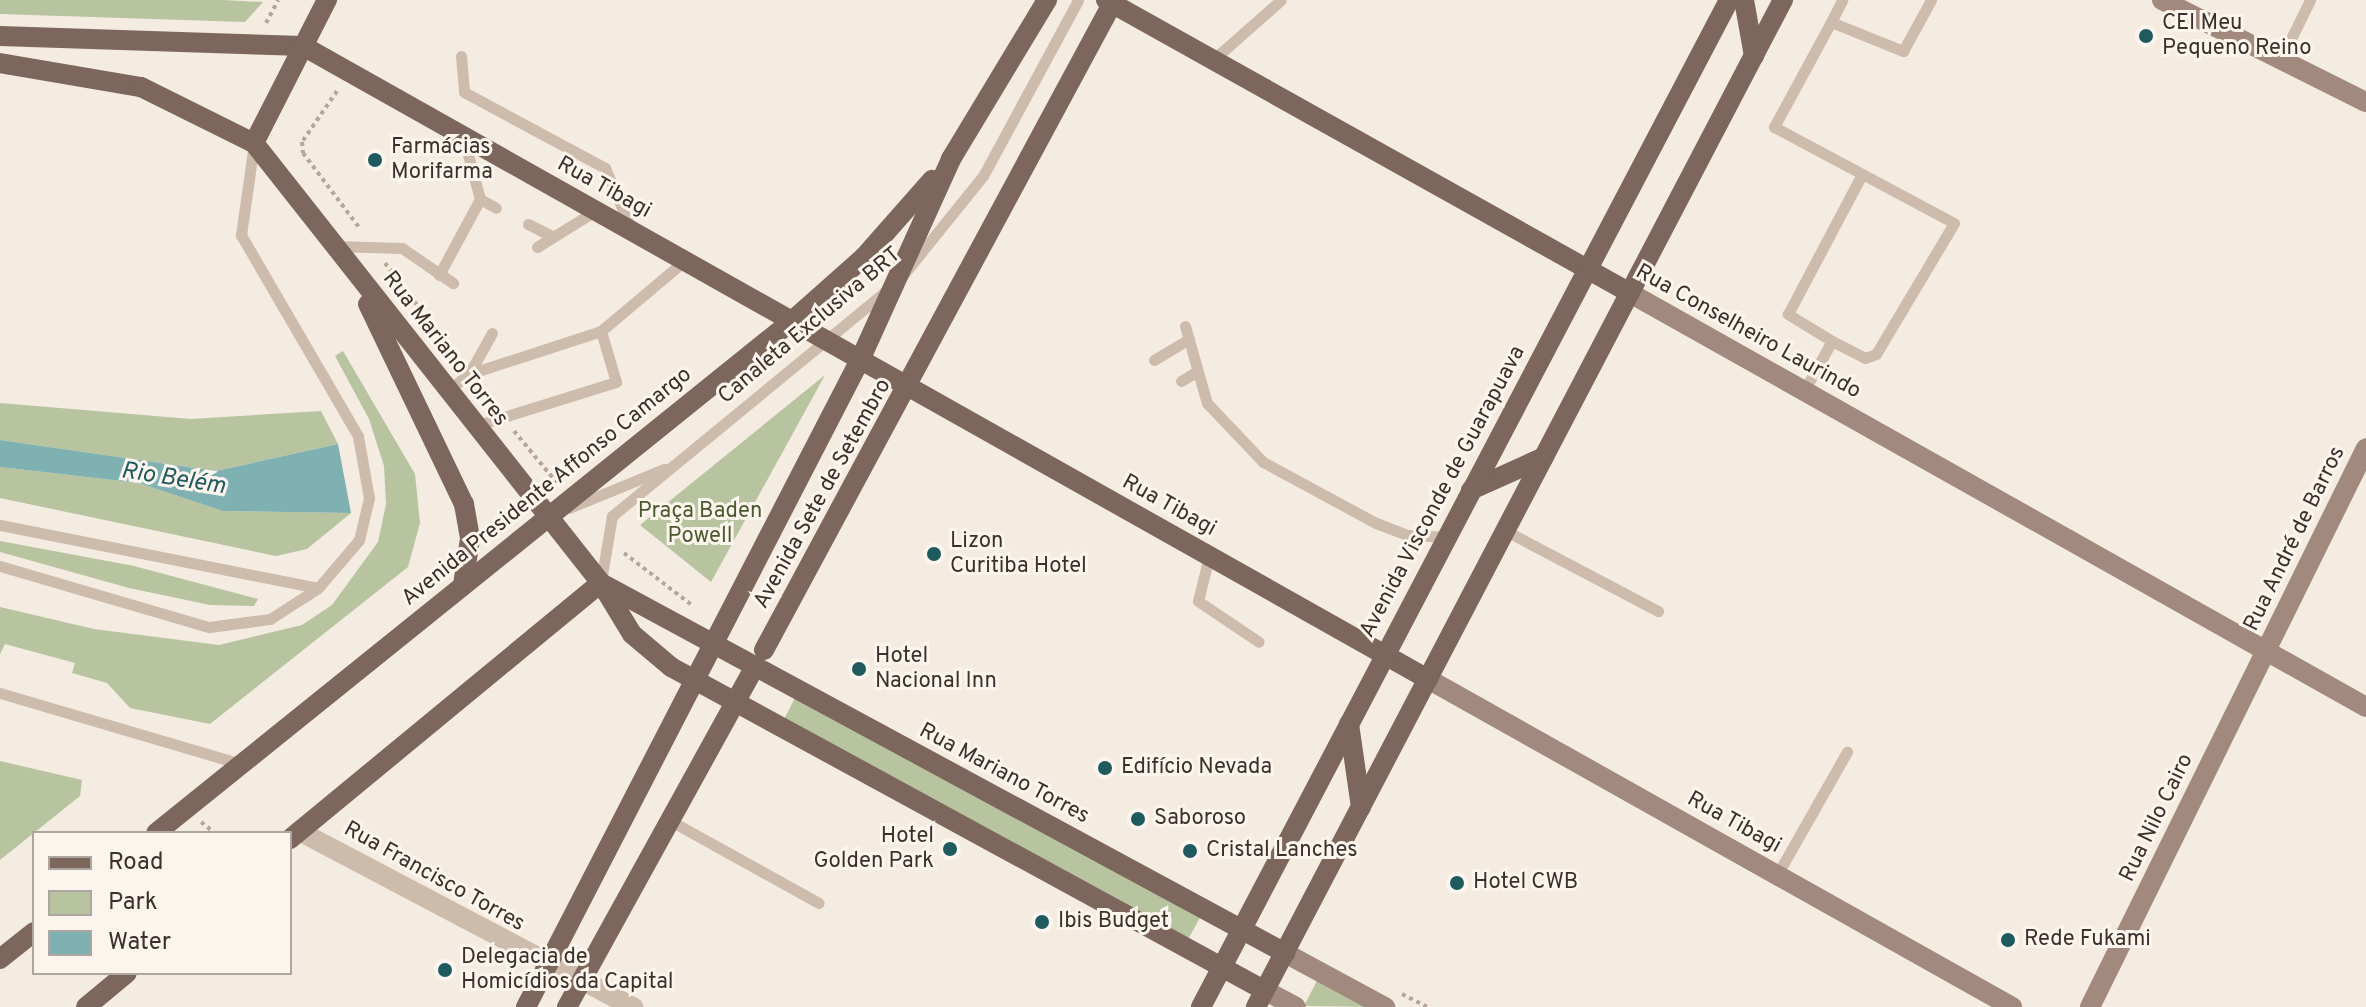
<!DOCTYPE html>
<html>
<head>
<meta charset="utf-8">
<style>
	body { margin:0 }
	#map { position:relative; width:2366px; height:1007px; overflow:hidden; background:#f4ebe1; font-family:Overpass,sans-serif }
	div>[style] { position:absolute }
	.green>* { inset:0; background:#b8c4a0 }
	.water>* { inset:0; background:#7fb0b2 }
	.path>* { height:4px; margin-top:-2px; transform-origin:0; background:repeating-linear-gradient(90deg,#b9a596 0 4px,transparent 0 8px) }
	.service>* { height:11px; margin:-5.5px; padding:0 5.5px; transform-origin:5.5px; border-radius:5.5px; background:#cdbbac }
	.minor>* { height:20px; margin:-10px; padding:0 10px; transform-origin:10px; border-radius:10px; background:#cdbbac }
	.secondary>* { height:20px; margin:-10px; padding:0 10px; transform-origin:10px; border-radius:10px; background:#a18a7d }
	.primary>* { height:20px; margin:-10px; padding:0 10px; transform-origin:10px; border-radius:10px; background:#7d675c }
	.dots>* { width:22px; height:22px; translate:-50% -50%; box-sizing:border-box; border:4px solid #fbf5ee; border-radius:50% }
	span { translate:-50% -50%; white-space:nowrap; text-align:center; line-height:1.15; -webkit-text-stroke:6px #fbf5ee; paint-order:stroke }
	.poi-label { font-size:22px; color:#3b302b }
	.left { translate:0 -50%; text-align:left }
	.right { translate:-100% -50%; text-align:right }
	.street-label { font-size:22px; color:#3b302b }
	.park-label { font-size:22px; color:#4a5a2e }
	.water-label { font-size:24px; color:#1f5a5e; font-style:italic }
	.legend { position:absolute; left:32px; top:831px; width:260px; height:144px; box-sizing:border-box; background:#fbf5ee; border:2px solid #aea6a0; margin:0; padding:10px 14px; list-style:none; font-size:24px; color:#3b302b }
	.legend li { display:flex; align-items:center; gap:16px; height:40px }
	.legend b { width:40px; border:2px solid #aea6a0 }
</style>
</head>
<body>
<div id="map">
	<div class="green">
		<i style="clip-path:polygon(0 0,222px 0,263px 2px,245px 22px,0 14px)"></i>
		<i style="clip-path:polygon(343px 351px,415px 474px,420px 523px,408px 567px,210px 724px,130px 708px,107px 683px,72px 673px,75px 663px,5px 644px,0 654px,0 607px,94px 629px,219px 645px,302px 625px,332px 605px,378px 542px,386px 504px,384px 466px,369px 419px,335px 356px)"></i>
		<i style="clip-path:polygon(825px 375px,711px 582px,640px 525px)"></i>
		<i style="clip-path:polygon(0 403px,191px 419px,321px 411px,338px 444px,216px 471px,0 440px)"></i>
		<i style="clip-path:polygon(0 467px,139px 483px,223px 511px,351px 513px,307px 549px,276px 556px,0 498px)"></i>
		<i style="clip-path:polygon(0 541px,134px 566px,258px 599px,254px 606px,210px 605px,129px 588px,0 552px)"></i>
		<i style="clip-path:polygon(797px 694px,1202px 914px,1186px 943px,781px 725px)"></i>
		<i style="clip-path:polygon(0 761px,82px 780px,80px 796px,0 860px)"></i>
		<i style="clip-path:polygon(1321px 973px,1382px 1007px,1304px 1006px)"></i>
	</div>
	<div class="water">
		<i style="clip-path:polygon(0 440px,216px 471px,338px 444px,351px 513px,223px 511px,139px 483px,0 467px)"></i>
	</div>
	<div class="path">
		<i style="left:266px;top:23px;width:26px;rotate:-62deg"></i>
		<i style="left:337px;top:91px;width:62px;rotate:124.5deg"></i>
		<i style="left:302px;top:142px;width:11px;rotate:85deg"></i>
		<i style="left:303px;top:153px;width:96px;rotate:53deg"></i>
		<i style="left:385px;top:263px;width:119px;rotate:52.8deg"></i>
		<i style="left:479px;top:387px;width:20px;rotate:53deg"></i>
		<i style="left:514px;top:431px;width:67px;rotate:50.4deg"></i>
		<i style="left:624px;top:553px;width:87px;rotate:37.5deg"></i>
		<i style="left:201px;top:822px;width:18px;rotate:38deg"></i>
		<i style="left:1402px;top:994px;width:28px;rotate:27deg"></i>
	</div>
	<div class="service">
		<i style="left:1831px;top:22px;width:25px;rotate:-63deg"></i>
		<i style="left:461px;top:56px;width:36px;rotate:85deg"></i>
		<i style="left:464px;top:92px;width:160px;rotate:28.3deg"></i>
		<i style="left:605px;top:168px;width:66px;rotate:66.9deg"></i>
		<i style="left:1214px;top:59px;width:89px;rotate:-41.4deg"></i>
		<i style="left:2281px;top:59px;width:66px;rotate:-63.8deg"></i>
		<i style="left:480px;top:199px;width:18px;rotate:29deg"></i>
		<i style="left:528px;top:224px;width:27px;rotate:27deg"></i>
		<i style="left:334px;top:246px;width:68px;rotate:1.7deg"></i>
		<i style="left:402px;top:248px;width:62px;rotate:34.5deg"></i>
		<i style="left:537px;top:247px;width:68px;rotate:-31.8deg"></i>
		<i style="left:439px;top:275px;width:86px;rotate:-61.7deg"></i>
		<i style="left:480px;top:199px;width:65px;rotate:-105.1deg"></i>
		<i style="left:903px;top:275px;width:127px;rotate:-51.1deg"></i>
		<i style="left:983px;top:176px;width:200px;rotate:-61.6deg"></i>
		<i style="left:1185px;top:326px;width:80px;rotate:74.1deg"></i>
		<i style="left:1207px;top:403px;width:81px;rotate:46.5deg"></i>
		<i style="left:1263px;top:462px;width:128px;rotate:28.4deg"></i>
		<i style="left:1376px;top:523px;width:33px;rotate:21deg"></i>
		<i style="left:1407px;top:535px;width:40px;rotate:2.9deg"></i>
		<i style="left:601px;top:331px;width:109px;rotate:-40.1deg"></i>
		<i style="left:1832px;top:341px;width:52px;rotate:-148.5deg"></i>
		<i style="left:1788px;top:314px;width:156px;rotate:-62.1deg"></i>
		<i style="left:1154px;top:360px;width:41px;rotate:-31deg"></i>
		<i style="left:469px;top:374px;width:47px;rotate:-60.7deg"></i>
		<i style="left:1181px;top:381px;width:17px;rotate:-31deg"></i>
		<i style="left:447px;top:391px;width:28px;rotate:-38deg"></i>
		<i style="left:469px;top:374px;width:139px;rotate:-18deg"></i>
		<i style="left:601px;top:331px;width:53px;rotate:73.6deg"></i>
		<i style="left:616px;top:382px;width:148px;rotate:162.7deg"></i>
		<i style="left:1804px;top:391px;width:57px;rotate:-60.8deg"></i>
		<i style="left:1832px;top:341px;width:37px;rotate:27deg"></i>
		<i style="left:1865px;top:358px;width:12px;rotate:-20deg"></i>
		<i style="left:1876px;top:354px;width:152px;rotate:-59.2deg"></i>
		<i style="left:1954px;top:223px;width:204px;rotate:-151.9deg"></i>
		<i style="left:1774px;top:127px;width:119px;rotate:-61.5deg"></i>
		<i style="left:1831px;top:22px;width:78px;rotate:21.9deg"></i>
		<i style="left:1903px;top:51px;width:58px;rotate:-61.2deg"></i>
		<i style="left:569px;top:508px;width:103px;rotate:-22.3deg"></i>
		<i style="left:0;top:525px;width:324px;rotate:11.2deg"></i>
		<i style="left:1506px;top:531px;width:172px;rotate:27.8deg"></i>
		<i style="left:1209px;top:556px;width:46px;rotate:103.7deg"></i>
		<i style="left:1198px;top:601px;width:73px;rotate:33.9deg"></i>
		<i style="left:0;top:566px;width:218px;rotate:16.3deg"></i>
		<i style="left:209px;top:627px;width:62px;rotate:-7.5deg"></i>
		<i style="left:270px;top:619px;width:57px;rotate:-32.9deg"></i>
		<i style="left:318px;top:588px;width:63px;rotate:-49.5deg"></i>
		<i style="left:359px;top:540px;width:43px;rotate:-76.6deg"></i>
		<i style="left:369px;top:498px;width:63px;rotate:-100.1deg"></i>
		<i style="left:358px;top:436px;width:233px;rotate:-120.2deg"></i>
		<i style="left:241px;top:235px;width:92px;rotate:-81.9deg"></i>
		<i style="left:601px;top:581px;width:66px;rotate:-80.4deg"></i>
		<i style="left:612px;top:516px;width:353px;rotate:-39.4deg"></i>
		<i style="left:0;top:693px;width:251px;rotate:16.4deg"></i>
		<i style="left:669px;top:820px;width:171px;rotate:29deg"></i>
		<i style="left:1777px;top:875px;width:142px;rotate:-60.4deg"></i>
	</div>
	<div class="minor">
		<i style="left:299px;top:831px;width:378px;rotate:27.8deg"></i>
	</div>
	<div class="secondary">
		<i style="left:2162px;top:0;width:228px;rotate:26.6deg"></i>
		<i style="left:1630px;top:293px;width:844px;rotate:29.36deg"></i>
		<i style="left:1428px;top:679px;width:670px;rotate:29.32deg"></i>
		<i style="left:1285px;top:953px;width:114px;rotate:28.4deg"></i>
		<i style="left:1264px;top:990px;width:36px;rotate:28deg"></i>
		<i style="left:2090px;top:1007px;width:623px;rotate:-63.72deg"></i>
	</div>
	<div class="primary">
		<i style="left:1106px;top:0;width:600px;rotate:29.21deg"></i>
		<i style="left:1744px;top:0;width:57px;rotate:79.9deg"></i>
		<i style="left:0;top:36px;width:303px;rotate:1.9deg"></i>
		<i style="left:303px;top:46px;width:1291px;rotate:29.37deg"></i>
		<i style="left:0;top:63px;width:143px;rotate:9.7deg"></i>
		<i style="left:141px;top:87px;width:126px;rotate:26.4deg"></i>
		<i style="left:254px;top:143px;width:560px;rotate:51.74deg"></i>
		<i style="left:601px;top:583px;width:60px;rotate:58.7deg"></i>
		<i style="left:632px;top:634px;width:51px;rotate:40.2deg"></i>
		<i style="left:671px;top:667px;width:675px;rotate:28.58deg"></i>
		<i style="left:254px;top:143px;width:161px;rotate:-63deg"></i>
		<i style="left:368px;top:304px;width:222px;rotate:64.4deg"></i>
		<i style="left:464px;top:504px;width:36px;rotate:80deg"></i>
		<i style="left:470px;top:539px;width:47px;rotate:98.7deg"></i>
		<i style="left:1471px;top:490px;width:80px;rotate:-24.3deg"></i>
		<i style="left:601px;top:583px;width:778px;rotate:28.41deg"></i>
		<i style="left:764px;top:650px;width:736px;rotate:-61.69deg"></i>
		<i style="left:1349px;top:724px;width:84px;rotate:81.8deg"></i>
		<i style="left:156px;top:833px;width:816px;rotate:-38.84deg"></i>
		<i style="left:792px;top:321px;width:96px;rotate:-41.6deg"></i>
		<i style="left:864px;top:257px;width:103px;rotate:-48.6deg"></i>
		<i style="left:290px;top:839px;width:403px;rotate:-39.5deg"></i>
		<i style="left:0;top:959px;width:43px;rotate:-38.5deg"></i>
		<i style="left:86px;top:1007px;width:53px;rotate:-39.7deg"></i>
		<i style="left:526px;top:1007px;width:728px;rotate:-62.7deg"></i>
		<i style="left:860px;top:360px;width:221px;rotate:-65.6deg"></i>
		<i style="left:951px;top:159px;width:186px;rotate:-58.9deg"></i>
		<i style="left:567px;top:1007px;width:389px;rotate:-61.1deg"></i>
		<i style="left:1201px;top:1007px;width:1137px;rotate:-62.33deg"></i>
		<i style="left:1256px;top:1007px;width:1137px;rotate:-62.38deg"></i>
	</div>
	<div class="dots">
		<i style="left:2146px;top:36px;background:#1f5a5e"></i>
		<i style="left:375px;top:160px;background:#1f5a5e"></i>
		<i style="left:934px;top:554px;background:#1f5a5e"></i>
		<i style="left:859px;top:669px;background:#1f5a5e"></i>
		<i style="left:1105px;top:768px;background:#1f5a5e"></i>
		<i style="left:1138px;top:819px;background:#1f5a5e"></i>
		<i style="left:950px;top:849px;background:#1f5a5e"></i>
		<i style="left:1190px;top:851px;background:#1f5a5e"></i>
		<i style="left:1457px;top:883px;background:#1f5a5e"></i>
		<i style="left:1042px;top:922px;background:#1f5a5e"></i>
		<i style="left:2008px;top:940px;background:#1f5a5e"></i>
		<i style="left:445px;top:970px;background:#1f5a5e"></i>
	</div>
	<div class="poi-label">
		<span class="left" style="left:2162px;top:36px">CEI Meu<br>Pequeno Reino</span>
		<span class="left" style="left:391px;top:160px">Farmácias<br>Morifarma</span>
		<span class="left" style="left:950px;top:554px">Lizon<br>Curitiba Hotel</span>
		<span class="left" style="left:875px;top:669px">Hotel<br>Nacional Inn</span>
		<span class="left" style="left:1121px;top:768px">Edifício Nevada</span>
		<span class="left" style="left:1154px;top:819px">Saboroso</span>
		<span class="right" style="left:934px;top:849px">Hotel<br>Golden Park</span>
		<span class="left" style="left:1206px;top:851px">Cristal Lanches</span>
		<span class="left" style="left:1473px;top:883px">Hotel CWB</span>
		<span class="left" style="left:1058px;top:922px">Ibis Budget</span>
		<span class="left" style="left:2024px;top:940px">Rede Fukami</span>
		<span class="left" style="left:461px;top:970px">Delegacia de<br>Homicídios da Capital</span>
	</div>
	<div class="street-label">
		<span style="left:604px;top:188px;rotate:29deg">Rua Tibagi</span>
		<span style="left:810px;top:326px;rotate:-40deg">Canaleta Exclusiva BRT</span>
		<span style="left:1748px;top:332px;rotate:29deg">Rua Conselheiro Laurindo</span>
		<span style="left:445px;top:349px;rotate:52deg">Rua Mariano Torres</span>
		<span style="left:547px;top:487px;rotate:-39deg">Avenida Presidente Affonso Camargo</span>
		<span style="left:1443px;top:492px;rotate:-62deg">Avenida Visconde de Guarapuava</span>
		<span style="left:823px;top:494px;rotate:-61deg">Avenida Sete de Setembro</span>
		<span style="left:1169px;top:506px;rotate:29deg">Rua Tibagi</span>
		<span style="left:2295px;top:539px;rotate:-64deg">Rua André de Barros</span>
		<span style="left:1004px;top:774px;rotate:28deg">Rua Mariano Torres</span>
		<span style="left:2157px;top:818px;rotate:-64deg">Rua Nilo Cairo</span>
		<span style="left:1734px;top:823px;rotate:29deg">Rua Tibagi</span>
		<span style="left:434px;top:877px;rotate:29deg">Rua Francisco Torres</span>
	</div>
	<div class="park-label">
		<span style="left:700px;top:524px">Praça Baden<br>Powell</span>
	</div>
	<div class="water-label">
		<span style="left:173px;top:480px;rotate:9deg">Rio Belém</span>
	</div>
	<ul class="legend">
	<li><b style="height:10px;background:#7d675c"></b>Road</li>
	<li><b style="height:22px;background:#b8c4a0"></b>Park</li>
	<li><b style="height:22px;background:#7fb0b2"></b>Water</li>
	</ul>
</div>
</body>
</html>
